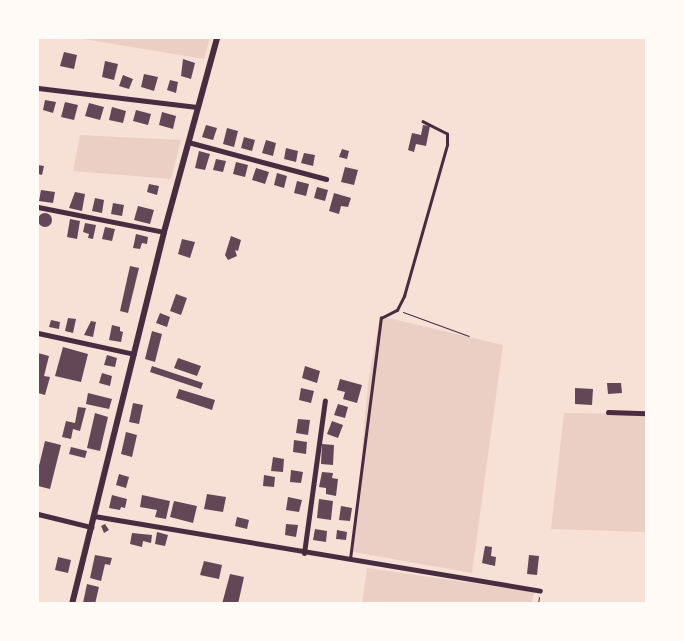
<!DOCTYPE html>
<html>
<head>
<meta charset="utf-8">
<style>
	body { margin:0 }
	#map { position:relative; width:684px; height:641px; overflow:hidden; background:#f7e1d7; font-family:Figtree,sans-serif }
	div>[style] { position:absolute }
	.green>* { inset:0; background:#ebcfc5 }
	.building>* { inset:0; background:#644757 }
	.round { border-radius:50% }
	.path>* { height:1px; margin:-0.5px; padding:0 0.5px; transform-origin:0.5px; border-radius:0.5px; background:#4a2c40 }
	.service>* { height:2.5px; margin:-1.25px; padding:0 1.25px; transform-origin:1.25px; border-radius:1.25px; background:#4a2c40 }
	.minor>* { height:5px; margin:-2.5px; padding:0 2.5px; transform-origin:2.5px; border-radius:2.5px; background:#4a2c40 }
	.tertiary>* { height:6px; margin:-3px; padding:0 3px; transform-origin:3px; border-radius:3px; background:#4a2c40 }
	span { translate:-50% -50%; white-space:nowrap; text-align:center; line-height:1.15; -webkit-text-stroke:4px #fffaf5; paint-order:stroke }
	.frame { position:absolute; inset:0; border:39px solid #fffaf5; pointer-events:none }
</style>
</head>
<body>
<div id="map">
	<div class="green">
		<i style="clip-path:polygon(77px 38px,210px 38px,204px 59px)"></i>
		<i style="clip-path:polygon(80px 135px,181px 140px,171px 179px,73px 171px)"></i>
		<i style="clip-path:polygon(380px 316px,503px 345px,472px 573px,353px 552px,368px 384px)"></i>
		<i style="clip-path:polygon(564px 413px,646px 414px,646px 532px,551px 529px)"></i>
		<i style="clip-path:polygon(367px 568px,534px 592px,532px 603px,362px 604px)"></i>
	</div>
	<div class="building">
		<i style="clip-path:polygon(64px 52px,77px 55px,74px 69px,60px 66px)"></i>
		<i style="clip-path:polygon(183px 59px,195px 63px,191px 79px,181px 76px)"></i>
		<i style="clip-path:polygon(105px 61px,118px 64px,114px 80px,102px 77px)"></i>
		<i style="clip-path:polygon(144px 74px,158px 77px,154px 91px,141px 87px)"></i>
		<i style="clip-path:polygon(123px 75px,133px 79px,129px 89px,119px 86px)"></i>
		<i style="clip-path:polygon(170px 80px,178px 82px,176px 93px,167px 90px)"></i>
		<i style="clip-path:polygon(45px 100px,56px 102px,53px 113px,43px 110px)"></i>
		<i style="clip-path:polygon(65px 102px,78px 105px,74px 120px,61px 117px)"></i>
		<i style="clip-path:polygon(89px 103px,104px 107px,100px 120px,85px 116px)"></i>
		<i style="clip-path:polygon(112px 107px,126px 111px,123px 123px,109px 120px)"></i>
		<i style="clip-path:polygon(136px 110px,151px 114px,148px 125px,133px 121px)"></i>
		<i style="clip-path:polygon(162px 112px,176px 116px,173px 129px,159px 125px)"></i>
		<i style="clip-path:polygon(206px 125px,217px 128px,213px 140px,202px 137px)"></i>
		<i style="clip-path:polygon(423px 125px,430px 126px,426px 146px,416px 144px,414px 152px,408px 150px,412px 133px,421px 135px)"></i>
		<i style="clip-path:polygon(227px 128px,238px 131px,234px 147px,223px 144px)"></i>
		<i style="clip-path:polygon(244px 137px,255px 140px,252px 151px,241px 148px)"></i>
		<i style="clip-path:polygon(266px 140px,276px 143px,273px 156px,262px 153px)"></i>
		<i style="clip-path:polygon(286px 148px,298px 151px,296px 162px,284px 159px)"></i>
		<i style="clip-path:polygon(342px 149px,349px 151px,347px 159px,339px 157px)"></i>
		<i style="clip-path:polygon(199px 151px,210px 154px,205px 170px,195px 168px)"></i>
		<i style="clip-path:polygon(304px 153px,315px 155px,313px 166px,301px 163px)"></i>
		<i style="clip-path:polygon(216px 159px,226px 161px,223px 172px,213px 170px)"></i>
		<i style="clip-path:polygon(236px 162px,248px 165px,245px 177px,233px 174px)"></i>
		<i style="clip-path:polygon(38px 165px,44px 166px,42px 175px,38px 174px)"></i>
		<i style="clip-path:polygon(345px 167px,358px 170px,354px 185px,341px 182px)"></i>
		<i style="clip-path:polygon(256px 168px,269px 172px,265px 184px,252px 180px)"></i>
		<i style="clip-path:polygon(277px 173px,287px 176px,284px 188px,274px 185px)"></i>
		<i style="clip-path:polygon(297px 181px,309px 184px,306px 196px,294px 193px)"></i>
		<i style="clip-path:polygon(149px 184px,159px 186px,157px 195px,147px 192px)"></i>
		<i style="clip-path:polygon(317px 187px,328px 190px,325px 201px,314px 198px)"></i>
		<i style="clip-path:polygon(41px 190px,55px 192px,53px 203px,39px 201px)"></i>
		<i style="clip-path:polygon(75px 192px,85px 194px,82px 211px,69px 208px)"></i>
		<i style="clip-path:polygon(334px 193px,351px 198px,348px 207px,341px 206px,339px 214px,329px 211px)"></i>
		<i style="clip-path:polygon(95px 198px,104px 200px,102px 213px,92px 211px)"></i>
		<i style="clip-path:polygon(113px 203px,124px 205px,122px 216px,111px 214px)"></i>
		<i style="clip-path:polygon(138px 206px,154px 210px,150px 224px,134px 220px)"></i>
		<i class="round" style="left:38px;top:213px;width:14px;height:14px"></i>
		<i style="clip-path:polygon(70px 219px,80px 221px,77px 239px,67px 237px)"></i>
		<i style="clip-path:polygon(85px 223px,96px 225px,93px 239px,88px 238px,89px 234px,83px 232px)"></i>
		<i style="clip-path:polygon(105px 227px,115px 229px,112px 241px,102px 239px)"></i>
		<i style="clip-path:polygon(136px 234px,148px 237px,147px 244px,142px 243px,140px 249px,133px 248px)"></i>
		<i style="clip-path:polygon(231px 236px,241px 240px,238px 251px,235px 250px,237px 256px,228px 260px,225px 255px)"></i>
		<i style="clip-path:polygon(182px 239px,195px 242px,190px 258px,178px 254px)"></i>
		<i style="clip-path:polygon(130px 266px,139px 268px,128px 313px,120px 311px)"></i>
		<i style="clip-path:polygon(176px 294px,187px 298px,181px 315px,170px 311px)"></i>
		<i style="clip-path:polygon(160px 313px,170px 317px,167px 327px,156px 323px)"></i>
		<i style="clip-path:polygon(68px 318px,76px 319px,73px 333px,65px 331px)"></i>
		<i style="clip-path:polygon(51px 320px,60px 322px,59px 329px,49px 327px)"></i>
		<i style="clip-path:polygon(91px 321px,96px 322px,93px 337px,84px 335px)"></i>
		<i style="clip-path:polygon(112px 325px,120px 327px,120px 331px,123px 332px,121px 342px,109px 340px)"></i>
		<i style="clip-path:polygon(152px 331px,162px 334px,155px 362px,145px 359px)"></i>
		<i style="clip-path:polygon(63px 347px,88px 354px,81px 382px,55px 376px)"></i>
		<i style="clip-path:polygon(38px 353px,49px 356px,44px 376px,50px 377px,45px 395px,38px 393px)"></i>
		<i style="clip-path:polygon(107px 355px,117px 358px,115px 367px,104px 365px)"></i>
		<i style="clip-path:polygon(178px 358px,201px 366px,197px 376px,174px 368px)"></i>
		<i style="clip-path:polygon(152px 366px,203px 383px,201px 389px,150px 372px)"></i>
		<i style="clip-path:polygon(305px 366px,320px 371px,317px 383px,302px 378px)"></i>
		<i style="clip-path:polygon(102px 373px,112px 376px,110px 386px,99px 383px)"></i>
		<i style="clip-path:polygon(340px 379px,362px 385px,357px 403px,343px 399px,345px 392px,337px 390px)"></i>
		<i style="clip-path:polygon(607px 383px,621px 383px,622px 393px,608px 394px)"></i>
		<i style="clip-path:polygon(301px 388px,314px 391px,311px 403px,299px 400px)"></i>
		<i style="clip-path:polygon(575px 388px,593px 389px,592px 405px,575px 404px)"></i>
		<i style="clip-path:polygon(179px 389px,215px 400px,212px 410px,176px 398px)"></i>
		<i style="clip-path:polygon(88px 393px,112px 399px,109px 409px,86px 404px)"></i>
		<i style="clip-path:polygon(133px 403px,143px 405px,139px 424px,129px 422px)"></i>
		<i style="clip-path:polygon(338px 404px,348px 407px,345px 418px,334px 415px)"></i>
		<i style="clip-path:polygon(78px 407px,86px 408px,80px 431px,73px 429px,71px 439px,62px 437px,66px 421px,75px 423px)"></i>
		<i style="clip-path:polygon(95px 413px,108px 417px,100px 451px,87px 448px)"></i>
		<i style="clip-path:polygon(298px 419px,310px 420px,308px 435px,296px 433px)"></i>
		<i style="clip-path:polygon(332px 421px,343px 425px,338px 438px,327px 434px)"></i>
		<i style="clip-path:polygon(126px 432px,137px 435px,132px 457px,121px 454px)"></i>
		<i style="clip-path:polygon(294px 440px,307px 442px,306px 454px,293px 452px)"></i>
		<i style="clip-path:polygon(45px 441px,61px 445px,50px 489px,38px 486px,38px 470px)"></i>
		<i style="clip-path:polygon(322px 444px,334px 445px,333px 465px,321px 464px)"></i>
		<i style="clip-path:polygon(71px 447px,87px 451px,85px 458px,69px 454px)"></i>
		<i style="clip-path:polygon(273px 457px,284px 459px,283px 472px,271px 471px)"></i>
		<i style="clip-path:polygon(291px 470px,303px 472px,301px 483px,290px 482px)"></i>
		<i style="clip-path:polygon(322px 472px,333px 473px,332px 478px,338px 479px,336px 496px,326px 494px,326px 488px,319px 487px)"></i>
		<i style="clip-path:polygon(119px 474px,129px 477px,126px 488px,116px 485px)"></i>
		<i style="clip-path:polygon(264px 475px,275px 477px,274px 487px,263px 486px)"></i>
		<i style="clip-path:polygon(207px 494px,226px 497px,223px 512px,204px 509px)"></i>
		<i style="clip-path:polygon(112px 495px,127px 499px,125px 508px,121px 507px,120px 510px,109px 508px)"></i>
		<i style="clip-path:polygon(142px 495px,170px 501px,166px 519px,155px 517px,157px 510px,140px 507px)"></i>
		<i style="clip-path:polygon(288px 497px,302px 500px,299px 512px,286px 510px)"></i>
		<i style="clip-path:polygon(319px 499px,333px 501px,331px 520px,317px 518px)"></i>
		<i style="clip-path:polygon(174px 501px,197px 506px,193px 523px,170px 517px)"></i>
		<i style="clip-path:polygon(341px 506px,352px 508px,350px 521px,339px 520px)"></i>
		<i style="clip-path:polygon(237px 517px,249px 520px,247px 529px,235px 526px)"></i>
		<i style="clip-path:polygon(105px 524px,109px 530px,104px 533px,101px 526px)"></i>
		<i style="clip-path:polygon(286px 524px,298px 525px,296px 537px,285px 535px)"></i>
		<i style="clip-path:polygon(315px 529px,327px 531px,326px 542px,313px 540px)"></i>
		<i style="clip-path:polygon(337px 530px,347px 532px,346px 540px,336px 539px)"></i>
		<i style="clip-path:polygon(157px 532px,168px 535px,165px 546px,155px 544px)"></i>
		<i style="clip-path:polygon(132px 533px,152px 535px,151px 543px,143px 541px,142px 547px,130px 544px)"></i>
		<i style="clip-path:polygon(485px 546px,492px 547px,491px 556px,496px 557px,495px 566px,482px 563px)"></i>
		<i style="clip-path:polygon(95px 555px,112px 558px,110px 565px,105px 564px,101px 581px,90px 578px)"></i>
		<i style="clip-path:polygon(529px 555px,539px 556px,537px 575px,527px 574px)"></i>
		<i style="clip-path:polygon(58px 557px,71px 560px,68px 573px,55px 570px)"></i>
		<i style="clip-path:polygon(204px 561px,222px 565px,219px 579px,200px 575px)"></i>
		<i style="clip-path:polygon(230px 574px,244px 577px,238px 604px,222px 604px)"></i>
		<i style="clip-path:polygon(87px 584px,99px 587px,95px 604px,83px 603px)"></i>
	</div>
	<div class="path">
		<i style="left:403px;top:312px;width:70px;rotate:20deg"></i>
		<i style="left:538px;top:604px;width:7px;rotate:-82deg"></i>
	</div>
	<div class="service">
		<i style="left:350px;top:559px;width:243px;rotate:-82.7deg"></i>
		<i style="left:381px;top:318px;width:18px;rotate:-27deg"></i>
		<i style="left:397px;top:310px;width:16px;rotate:-63deg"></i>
		<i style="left:404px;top:296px;width:157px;rotate:-74.1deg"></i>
		<i style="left:447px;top:145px;width:11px;rotate:-90deg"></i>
		<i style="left:447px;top:134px;width:27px;rotate:-153deg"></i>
	</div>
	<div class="minor">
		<i style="left:38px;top:88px;width:160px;rotate:6.8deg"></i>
		<i style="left:188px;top:142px;width:143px;rotate:15deg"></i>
		<i style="left:38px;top:207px;width:128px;rotate:11.2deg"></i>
		<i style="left:38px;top:333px;width:98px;rotate:12.3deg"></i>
		<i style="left:608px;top:412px;width:38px;rotate:2deg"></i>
		<i style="left:38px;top:514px;width:55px;rotate:13.8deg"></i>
		<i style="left:94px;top:516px;width:452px;rotate:9.5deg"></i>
		<i style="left:304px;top:553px;width:154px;rotate:-82.2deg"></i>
	</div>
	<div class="tertiary">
		<i style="left:72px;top:604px;width:383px;rotate:-76.1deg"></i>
		<i style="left:164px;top:232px;width:201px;rotate:-74.7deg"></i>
	</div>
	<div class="frame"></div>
</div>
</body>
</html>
